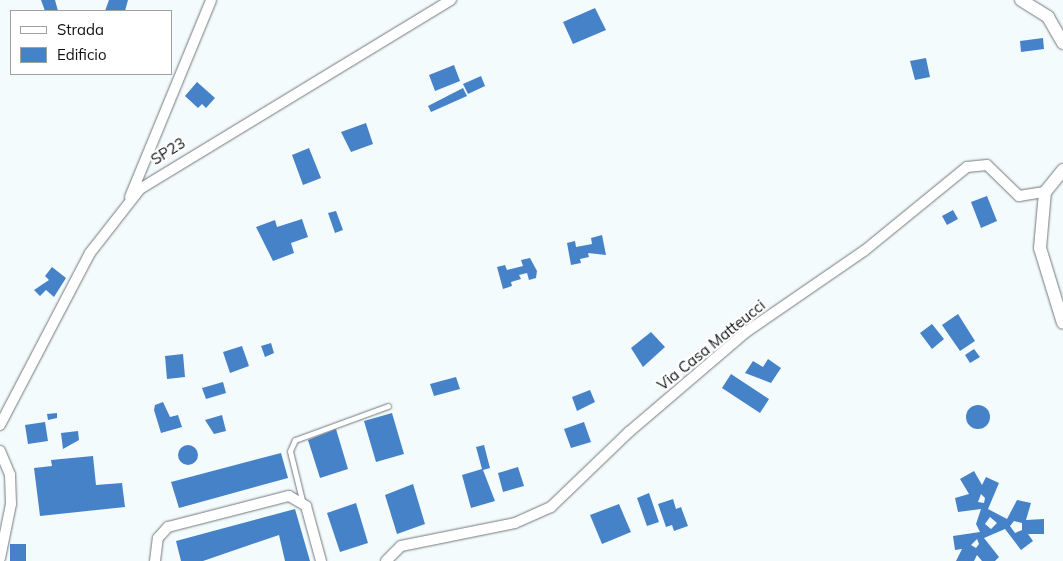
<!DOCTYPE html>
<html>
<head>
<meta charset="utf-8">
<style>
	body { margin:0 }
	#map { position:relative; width:1063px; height:561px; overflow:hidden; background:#f4fbfd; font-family:Mulish,sans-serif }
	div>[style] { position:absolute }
	.building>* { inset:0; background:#4682c8 }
	.round { border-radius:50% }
	.roads { filter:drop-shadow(0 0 1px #72787a) drop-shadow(0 0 1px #72787a) }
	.service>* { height:5px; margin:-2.5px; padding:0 2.5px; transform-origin:2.5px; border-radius:2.5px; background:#fff }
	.minor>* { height:10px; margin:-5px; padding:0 5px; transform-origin:5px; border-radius:5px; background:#fff }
	.tertiary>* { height:12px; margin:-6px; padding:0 6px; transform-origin:6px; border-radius:6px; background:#fff }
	span { translate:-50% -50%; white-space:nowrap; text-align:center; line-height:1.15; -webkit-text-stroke:4.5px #fff; paint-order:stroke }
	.street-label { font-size:15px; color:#0f1112 }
	.legend { position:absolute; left:10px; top:10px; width:162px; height:65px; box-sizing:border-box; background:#fff; border:1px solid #9fa0a0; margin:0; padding:6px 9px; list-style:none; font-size:15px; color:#0f1112 }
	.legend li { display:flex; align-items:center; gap:10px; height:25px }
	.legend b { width:25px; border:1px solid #9fa0a0 }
</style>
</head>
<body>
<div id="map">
	<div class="building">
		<i style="clip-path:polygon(41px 0,55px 0,58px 11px,45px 11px)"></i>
		<i style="clip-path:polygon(109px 0,128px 0,125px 11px,105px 11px)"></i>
		<i style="clip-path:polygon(595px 8px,606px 30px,573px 44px,563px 22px)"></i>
		<i style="clip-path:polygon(1043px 38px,1044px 49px,1021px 52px,1020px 41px)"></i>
		<i style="clip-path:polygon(926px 58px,930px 77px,915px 80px,910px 61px)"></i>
		<i style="clip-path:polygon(454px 65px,460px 81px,435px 91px,429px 75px)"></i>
		<i style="clip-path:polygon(481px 76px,485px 86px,468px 94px,463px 84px)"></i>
		<i style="clip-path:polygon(197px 82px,215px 98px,206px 108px,202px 104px,198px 108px,185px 96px)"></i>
		<i style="clip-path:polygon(463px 88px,467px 96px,431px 112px,428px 106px)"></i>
		<i style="clip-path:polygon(366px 123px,373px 144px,351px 152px,341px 132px)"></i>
		<i style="clip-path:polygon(309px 148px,321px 178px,303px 185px,292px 155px)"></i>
		<i style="clip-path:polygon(987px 196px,997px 221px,981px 228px,971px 202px)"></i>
		<i style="clip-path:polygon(953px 210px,958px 219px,947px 225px,942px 216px)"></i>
		<i style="clip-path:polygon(336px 211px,343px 230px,335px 233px,328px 213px)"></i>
		<i style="clip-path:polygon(302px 219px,308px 237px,291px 243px,294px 253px,273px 261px,256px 227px,275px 220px,277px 227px)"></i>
		<i style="clip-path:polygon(602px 235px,606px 255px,588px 253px,589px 257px,580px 259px,581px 263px,571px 265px,567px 243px,575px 241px,576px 247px,592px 244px,591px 238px)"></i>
		<i style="clip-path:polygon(530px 258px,537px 271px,536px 278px,529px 280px,527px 273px,519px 275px,521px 279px,511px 282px,512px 286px,503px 289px,497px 267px,505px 265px,507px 270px,523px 266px,521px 260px)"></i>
		<i style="clip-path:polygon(52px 267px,66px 278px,54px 297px,46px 290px,40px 296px,34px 290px,49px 280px,45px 276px)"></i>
		<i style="clip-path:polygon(958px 314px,975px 341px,960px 351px,942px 325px)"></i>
		<i style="clip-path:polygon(932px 324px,944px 339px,932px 349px,920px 333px)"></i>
		<i style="clip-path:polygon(651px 332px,665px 347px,643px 367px,631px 348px)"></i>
		<i style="clip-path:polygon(271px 343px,274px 353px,265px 357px,261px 346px)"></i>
		<i style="clip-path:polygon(242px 346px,249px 366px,230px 373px,223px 352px)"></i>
		<i style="clip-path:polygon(974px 349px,980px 357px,970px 363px,965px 355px)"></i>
		<i style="clip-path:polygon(183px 354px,185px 377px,167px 379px,165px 356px)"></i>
		<i style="clip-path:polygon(768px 359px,781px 368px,771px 383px,745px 373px,753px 361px,763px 367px)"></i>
		<i style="clip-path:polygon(731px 374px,769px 399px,760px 413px,722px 388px)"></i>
		<i style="clip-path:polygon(456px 377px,460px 389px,434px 396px,430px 384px)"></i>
		<i style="clip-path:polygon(223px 382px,226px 393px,206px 399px,202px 388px)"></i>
		<i style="clip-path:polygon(590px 390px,595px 402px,577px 411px,572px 397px)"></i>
		<i style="clip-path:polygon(163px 402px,170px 417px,178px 415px,182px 427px,161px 433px,154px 410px,155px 405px)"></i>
		<i class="round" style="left:966px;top:405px;width:24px;height:24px"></i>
		<i style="clip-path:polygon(57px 413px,57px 418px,48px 420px,47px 414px)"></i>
		<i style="clip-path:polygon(392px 413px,404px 454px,376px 462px,364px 421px)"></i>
		<i style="clip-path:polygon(222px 415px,226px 431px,214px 434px,205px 420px)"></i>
		<i style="clip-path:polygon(45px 422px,48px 441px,28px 444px,25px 425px)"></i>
		<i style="clip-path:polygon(584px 422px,591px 442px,571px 448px,564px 429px)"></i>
		<i style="clip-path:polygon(336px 429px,348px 469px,320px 478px,308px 440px)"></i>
		<i style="clip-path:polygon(78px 431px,79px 440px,63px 449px,61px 433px)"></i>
		<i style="clip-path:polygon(484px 445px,490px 468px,483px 470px,495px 501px,471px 508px,462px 475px,482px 469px,476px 447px)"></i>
		<i class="round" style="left:178px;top:445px;width:20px;height:20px"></i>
		<i style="clip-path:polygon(281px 453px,288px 478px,179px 508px,171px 482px)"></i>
		<i style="clip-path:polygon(93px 456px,96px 485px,122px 483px,125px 507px,40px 516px,34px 468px,52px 466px,51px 460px)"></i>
		<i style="clip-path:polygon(518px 467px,524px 486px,503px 492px,498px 473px)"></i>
		<i style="clip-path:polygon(evenodd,974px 471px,982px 485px,986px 477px,999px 483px,988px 509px,1007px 519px,1017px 500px,1031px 503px,1026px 520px,1044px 519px,1044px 534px,1028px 534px,1033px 541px,1021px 550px,1005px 529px,984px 538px,999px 557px,995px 561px,982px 561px,977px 555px,974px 561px,956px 561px,962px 549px,955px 550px,953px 536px,980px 532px,976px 524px,981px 509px,958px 512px,955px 498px,969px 494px,960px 479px,974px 471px,981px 494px,985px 498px,984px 503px,978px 502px,981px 494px,974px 471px,990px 517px,997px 523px,991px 529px,985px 524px,990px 517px,974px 471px,1014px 521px,1022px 523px,1022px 530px,1015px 533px,1010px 526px,1014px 521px,974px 471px,977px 539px,979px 544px,976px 548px,971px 545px,977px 539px)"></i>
		<i style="clip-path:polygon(413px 484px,425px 524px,397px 534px,385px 495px)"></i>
		<i style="clip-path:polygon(649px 493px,659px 522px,647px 526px,637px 498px)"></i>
		<i style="clip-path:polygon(673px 499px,676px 509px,681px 507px,688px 526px,674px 531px,672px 525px,666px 527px,658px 504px)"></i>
		<i style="clip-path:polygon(356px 503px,368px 543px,340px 552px,327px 513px)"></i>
		<i style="clip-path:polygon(619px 504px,631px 532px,602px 544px,590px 515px)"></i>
		<i style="clip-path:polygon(295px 509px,310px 561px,285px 561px,279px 535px,203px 561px,181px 561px,176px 541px)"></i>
		<i style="clip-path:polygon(10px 544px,26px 544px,26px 561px,10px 561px)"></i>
	</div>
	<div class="roads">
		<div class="service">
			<i style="left:302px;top:500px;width:50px;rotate:-103.8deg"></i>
			<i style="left:290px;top:451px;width:12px;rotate:-66deg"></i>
			<i style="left:295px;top:440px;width:99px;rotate:-20.1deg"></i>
		</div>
		<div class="minor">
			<i style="left:130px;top:197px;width:213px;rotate:-67.6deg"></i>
			<i style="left:0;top:425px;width:194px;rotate:-62.4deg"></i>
			<i style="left:90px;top:253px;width:81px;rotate:-52deg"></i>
			<i style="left:140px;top:189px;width:364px;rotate:-31.3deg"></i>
			<i style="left:0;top:451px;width:26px;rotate:67deg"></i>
			<i style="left:10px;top:475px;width:29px;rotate:88deg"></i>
			<i style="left:11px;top:504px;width:55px;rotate:101.5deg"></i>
			<i style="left:155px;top:561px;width:23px;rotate:-83deg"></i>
			<i style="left:158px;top:538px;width:15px;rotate:-48deg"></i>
			<i style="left:168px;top:527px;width:125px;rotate:-14.4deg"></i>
			<i style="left:289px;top:496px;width:20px;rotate:30deg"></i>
			<i style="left:306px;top:506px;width:57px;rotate:74.7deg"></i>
			<i style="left:386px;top:561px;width:21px;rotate:-45deg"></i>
			<i style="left:401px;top:546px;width:116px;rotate:-11.4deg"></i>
			<i style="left:515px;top:523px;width:39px;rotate:-24deg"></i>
			<i style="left:551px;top:507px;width:108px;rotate:-43.9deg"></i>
			<i style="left:629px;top:432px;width:154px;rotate:-40.5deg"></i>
			<i style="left:746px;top:332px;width:143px;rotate:-34.5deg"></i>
			<i style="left:864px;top:251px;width:133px;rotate:-39.2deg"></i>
			<i style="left:967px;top:167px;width:20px;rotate:-6deg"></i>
			<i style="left:987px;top:165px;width:45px;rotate:44.1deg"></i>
			<i style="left:1019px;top:196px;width:26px;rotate:-9deg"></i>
		</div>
		<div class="tertiary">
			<i style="left:1021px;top:0;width:32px;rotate:32deg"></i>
			<i style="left:1048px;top:17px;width:30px;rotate:60deg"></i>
			<i style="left:1063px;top:170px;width:28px;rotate:129deg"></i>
			<i style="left:1045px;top:192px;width:56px;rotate:95.1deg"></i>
			<i style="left:1040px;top:248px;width:78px;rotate:73deg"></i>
		</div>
	</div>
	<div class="street-label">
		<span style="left:168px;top:151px;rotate:-32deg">SP23</span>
		<span style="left:711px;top:345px;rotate:-39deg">Via Casa Matteucci</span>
	</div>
	<ul class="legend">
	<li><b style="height:6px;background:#fff"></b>Strada</li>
	<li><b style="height:14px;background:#4682c8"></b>Edificio</li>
	</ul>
</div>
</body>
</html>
